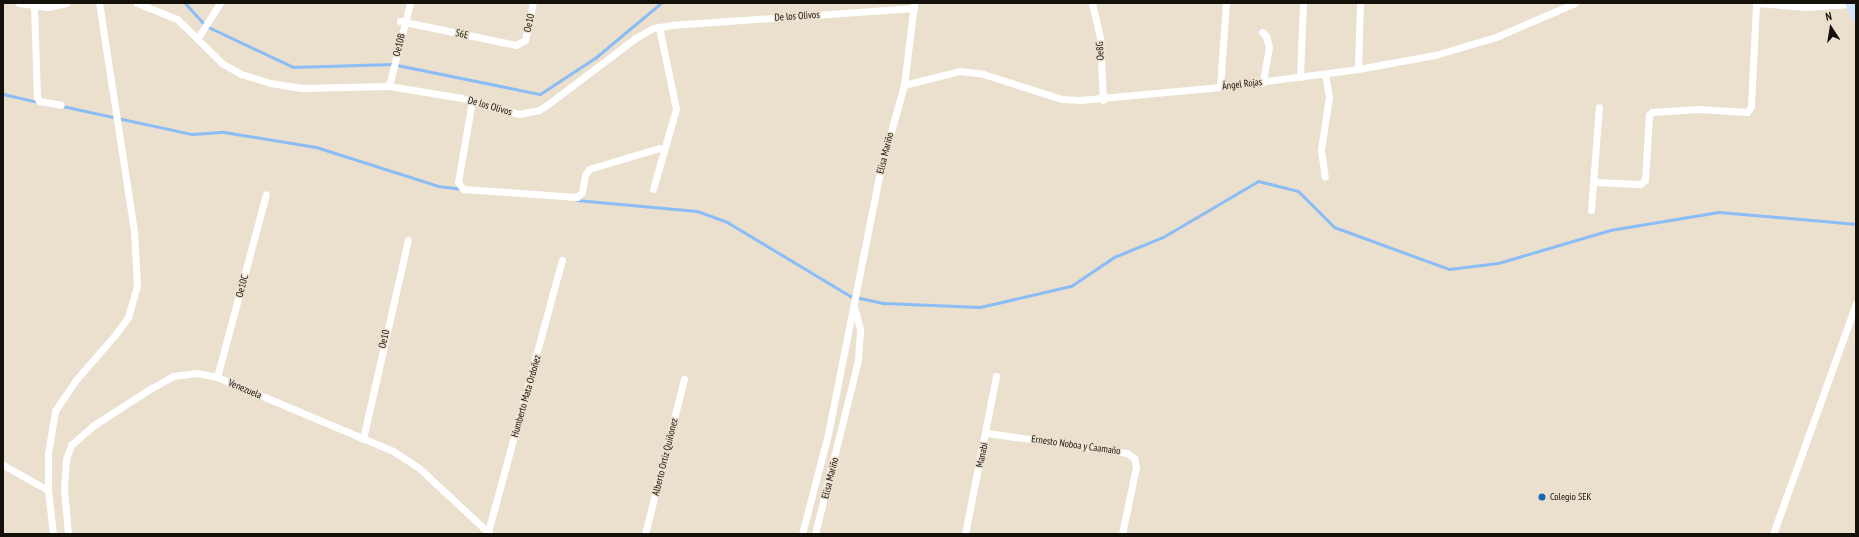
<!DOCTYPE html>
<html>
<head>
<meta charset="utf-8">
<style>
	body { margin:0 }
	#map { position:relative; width:1859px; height:537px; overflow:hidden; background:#ebdfce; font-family:"PT Sans Narrow",sans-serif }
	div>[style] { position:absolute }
	.stream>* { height:3px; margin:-1.5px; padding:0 1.5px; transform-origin:1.5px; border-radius:1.5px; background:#8abdf6 }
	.street>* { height:7px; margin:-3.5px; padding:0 3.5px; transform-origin:3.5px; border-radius:3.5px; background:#fff }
	.secondary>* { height:10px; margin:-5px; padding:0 5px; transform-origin:5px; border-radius:5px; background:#d1e6fb }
	.dots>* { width:11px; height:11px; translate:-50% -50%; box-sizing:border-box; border:2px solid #ebdfce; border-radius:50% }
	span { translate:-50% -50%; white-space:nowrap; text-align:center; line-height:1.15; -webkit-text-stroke:3px #ebdfce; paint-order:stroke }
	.street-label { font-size:10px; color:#14100a }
	.poi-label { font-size:10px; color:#14100a }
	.left { translate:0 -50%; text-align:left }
	.frame { position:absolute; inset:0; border:4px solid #14100a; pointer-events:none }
	.north { position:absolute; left:1811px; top:8px; width:40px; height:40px; -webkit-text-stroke:3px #ebdfce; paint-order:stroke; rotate:348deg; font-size:11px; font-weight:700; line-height:16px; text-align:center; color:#14100a }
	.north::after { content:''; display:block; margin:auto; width:14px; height:18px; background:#14100a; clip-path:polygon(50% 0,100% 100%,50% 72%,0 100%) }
</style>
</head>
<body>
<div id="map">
	<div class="stream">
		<i style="left:185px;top:3px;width:31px;rotate:48deg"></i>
		<i style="left:206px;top:26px;width:96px;rotate:25.2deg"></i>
		<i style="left:293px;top:67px;width:99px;rotate:-1.7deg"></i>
		<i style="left:392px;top:64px;width:151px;rotate:11.5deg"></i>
		<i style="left:540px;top:94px;width:66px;rotate:-33.2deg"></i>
		<i style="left:595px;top:58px;width:86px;rotate:-39.8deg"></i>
		<i style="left:3px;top:94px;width:36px;rotate:13deg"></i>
		<i style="left:62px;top:106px;width:133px;rotate:12.2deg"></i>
		<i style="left:192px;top:134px;width:32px;rotate:-4deg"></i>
		<i style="left:224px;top:132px;width:93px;rotate:9.3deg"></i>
		<i style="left:316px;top:147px;width:128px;rotate:17.7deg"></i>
		<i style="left:438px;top:186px;width:23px;rotate:7deg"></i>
		<i style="left:576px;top:200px;width:121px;rotate:5.2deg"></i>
		<i style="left:697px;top:211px;width:32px;rotate:20deg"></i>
		<i style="left:727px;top:222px;width:144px;rotate:31deg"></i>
		<i style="left:850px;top:296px;width:35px;rotate:12deg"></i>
		<i style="left:884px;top:303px;width:96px;rotate:2.4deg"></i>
		<i style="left:980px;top:307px;width:93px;rotate:-13deg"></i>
		<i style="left:1071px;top:286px;width:52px;rotate:-34deg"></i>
		<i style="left:1114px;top:257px;width:53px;rotate:-22.2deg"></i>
		<i style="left:1163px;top:237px;width:110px;rotate:-30.5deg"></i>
		<i style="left:1258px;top:181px;width:41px;rotate:14deg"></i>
		<i style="left:1298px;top:191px;width:51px;rotate:45deg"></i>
		<i style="left:1334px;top:227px;width:122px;rotate:20.1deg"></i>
		<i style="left:1449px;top:269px;width:49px;rotate:-7deg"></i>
		<i style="left:1498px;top:263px;width:117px;rotate:-16.4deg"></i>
		<i style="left:1610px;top:230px;width:110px;rotate:-9.4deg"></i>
		<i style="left:1719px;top:212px;width:138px;rotate:5deg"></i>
	</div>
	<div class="street">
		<i style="left:19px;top:3px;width:29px;rotate:8deg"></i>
		<i style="left:48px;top:7px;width:19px;rotate:-12deg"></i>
		<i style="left:137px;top:3px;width:43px;rotate:21.8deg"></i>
		<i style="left:177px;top:19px;width:64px;rotate:44.4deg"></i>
		<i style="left:223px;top:64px;width:21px;rotate:29deg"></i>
		<i style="left:241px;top:74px;width:30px;rotate:17deg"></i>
		<i style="left:270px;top:83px;width:32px;rotate:9deg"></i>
		<i style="left:302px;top:88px;width:87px;rotate:-1.3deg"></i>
		<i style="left:389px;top:86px;width:74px;rotate:9.3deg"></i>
		<i style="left:462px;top:98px;width:59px;rotate:15.7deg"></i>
		<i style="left:519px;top:114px;width:20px;rotate:-11deg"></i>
		<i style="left:539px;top:110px;width:9px;rotate:-32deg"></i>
		<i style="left:547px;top:105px;width:113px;rotate:-37.1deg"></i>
		<i style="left:637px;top:37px;width:18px;rotate:-29deg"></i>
		<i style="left:653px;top:28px;width:18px;rotate:-9deg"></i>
		<i style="left:671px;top:25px;width:244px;rotate:-4deg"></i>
		<i style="left:1092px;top:3px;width:35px;rotate:77deg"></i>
		<i style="left:1100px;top:37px;width:63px;rotate:87.3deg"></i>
		<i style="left:1756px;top:3px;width:51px;rotate:4.5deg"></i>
		<i style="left:1807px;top:7px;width:44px;rotate:-3.9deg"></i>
		<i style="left:34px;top:7px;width:90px;rotate:88.1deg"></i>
		<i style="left:37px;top:97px;width:4px;rotate:63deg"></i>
		<i style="left:39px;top:101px;width:22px;rotate:10deg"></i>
		<i style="left:400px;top:21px;width:118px;rotate:11.7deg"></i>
		<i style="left:516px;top:45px;width:10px;rotate:-29deg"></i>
		<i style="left:525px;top:40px;width:38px;rotate:-78deg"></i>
		<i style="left:1262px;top:32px;width:6px;rotate:45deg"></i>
		<i style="left:1266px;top:36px;width:11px;rotate:75deg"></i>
		<i style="left:1269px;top:47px;width:36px;rotate:100deg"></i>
		<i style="left:197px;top:39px;width:43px;rotate:-57.4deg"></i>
		<i style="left:1358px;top:69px;width:66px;rotate:-88.3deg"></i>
		<i style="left:1325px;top:74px;width:23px;rotate:80deg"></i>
		<i style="left:1329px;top:97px;width:54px;rotate:98.6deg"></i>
		<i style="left:1321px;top:150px;width:27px;rotate:82deg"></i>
		<i style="left:1300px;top:77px;width:74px;rotate:-87.7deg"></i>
		<i style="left:904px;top:85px;width:58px;rotate:-14deg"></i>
		<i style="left:960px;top:71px;width:23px;rotate:7deg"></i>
		<i style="left:983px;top:74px;width:83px;rotate:17.6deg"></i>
		<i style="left:1062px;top:99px;width:18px;rotate:3deg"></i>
		<i style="left:1080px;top:100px;width:141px;rotate:-5.3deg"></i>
		<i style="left:1220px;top:87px;width:139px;rotate:-7.4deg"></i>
		<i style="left:1358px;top:69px;width:78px;rotate:-10.3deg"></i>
		<i style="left:1435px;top:55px;width:64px;rotate:-16.4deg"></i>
		<i style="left:1496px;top:37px;width:86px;rotate:-23.3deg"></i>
		<i style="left:389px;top:86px;width:86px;rotate:-75.8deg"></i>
		<i style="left:1220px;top:87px;width:84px;rotate:-85.9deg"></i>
		<i style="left:472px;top:101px;width:82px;rotate:99.8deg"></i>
		<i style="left:458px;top:182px;width:9px;rotate:54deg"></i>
		<i style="left:463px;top:189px;width:114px;rotate:4deg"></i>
		<i style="left:577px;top:197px;width:7px;rotate:-45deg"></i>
		<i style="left:582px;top:192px;width:17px;rotate:-80deg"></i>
		<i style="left:585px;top:175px;width:7px;rotate:-56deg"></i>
		<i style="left:589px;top:169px;width:73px;rotate:-16.7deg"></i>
		<i style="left:1594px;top:182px;width:46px;rotate:2.5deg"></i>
		<i style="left:1640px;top:184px;width:6px;rotate:-39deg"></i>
		<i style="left:1645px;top:180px;width:65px;rotate:-86.5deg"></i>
		<i style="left:1649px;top:115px;width:4px;rotate:-45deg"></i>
		<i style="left:1652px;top:112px;width:46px;rotate:-3.7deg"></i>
		<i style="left:1698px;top:109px;width:49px;rotate:3.5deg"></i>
		<i style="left:1747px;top:112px;width:7px;rotate:-56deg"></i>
		<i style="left:1751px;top:106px;width:103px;rotate:-87.2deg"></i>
		<i style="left:653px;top:189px;width:83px;rotate:-74deg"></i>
		<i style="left:676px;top:109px;width:84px;rotate:-101.7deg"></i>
		<i style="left:1591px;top:210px;width:103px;rotate:-85.6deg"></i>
		<i style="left:217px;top:377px;width:189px;rotate:-75deg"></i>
		<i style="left:987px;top:433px;width:141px;rotate:8.1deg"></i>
		<i style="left:1127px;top:453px;width:9px;rotate:36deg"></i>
		<i style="left:1134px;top:458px;width:9px;rotate:77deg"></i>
		<i style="left:1136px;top:467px;width:68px;rotate:101.8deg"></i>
		<i style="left:363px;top:439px;width:204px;rotate:-77.3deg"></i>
		<i style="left:3px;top:465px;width:51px;rotate:29.1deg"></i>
		<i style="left:488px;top:532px;width:282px;rotate:-74.8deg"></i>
		<i style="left:53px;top:534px;width:44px;rotate:-96.5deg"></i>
		<i style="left:48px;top:490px;width:37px;rotate:-90deg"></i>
		<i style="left:48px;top:453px;width:43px;rotate:-80.5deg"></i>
		<i style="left:55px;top:411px;width:36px;rotate:-56deg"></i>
		<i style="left:75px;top:381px;width:61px;rotate:-49deg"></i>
		<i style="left:115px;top:335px;width:22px;rotate:-54deg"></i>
		<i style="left:128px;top:317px;width:33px;rotate:-74deg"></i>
		<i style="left:137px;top:285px;width:54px;rotate:-93.2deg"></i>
		<i style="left:134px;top:231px;width:231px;rotate:-98.7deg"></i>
		<i style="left:68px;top:534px;width:45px;rotate:-95.1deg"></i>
		<i style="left:64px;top:489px;width:30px;rotate:-86deg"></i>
		<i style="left:66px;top:459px;width:15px;rotate:-70deg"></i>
		<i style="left:71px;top:445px;width:30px;rotate:-41deg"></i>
		<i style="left:94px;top:425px;width:67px;rotate:-32.7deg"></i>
		<i style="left:150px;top:389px;width:26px;rotate:-29deg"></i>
		<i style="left:173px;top:376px;width:24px;rotate:-7deg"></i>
		<i style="left:197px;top:373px;width:20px;rotate:11deg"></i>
		<i style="left:217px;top:377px;width:191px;rotate:22.8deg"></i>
		<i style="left:393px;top:451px;width:31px;rotate:33deg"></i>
		<i style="left:419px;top:468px;width:97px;rotate:42.9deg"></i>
		<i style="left:645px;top:534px;width:160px;rotate:-75.9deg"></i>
		<i style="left:802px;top:534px;width:103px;rotate:-75.4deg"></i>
		<i style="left:828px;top:434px;width:268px;rotate:-78.8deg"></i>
		<i style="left:880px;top:171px;width:89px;rotate:-74.4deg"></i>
		<i style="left:904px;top:85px;width:83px;rotate:-83deg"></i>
		<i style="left:815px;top:534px;width:179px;rotate:-76.1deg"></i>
		<i style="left:858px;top:360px;width:31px;rotate:-86deg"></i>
		<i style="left:860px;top:329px;width:24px;rotate:-105deg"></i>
		<i style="left:965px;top:534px;width:161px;rotate:-78.9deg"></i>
		<i style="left:1773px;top:534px;width:245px;rotate:-70.2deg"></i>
	</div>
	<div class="secondary">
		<i style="left:1850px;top:3px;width:14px;rotate:65deg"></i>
	</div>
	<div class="dots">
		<i style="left:1542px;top:497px;background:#1469b7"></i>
	</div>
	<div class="street-label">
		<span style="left:797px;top:16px;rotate:-4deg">De los Olivos</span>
		<span style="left:529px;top:23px;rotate:-78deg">Oe10</span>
		<span style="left:462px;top:34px;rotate:12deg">S6E</span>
		<span style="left:399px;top:45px;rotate:-76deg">Oe10B</span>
		<span style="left:1100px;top:51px;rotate:-93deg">Oe8G</span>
		<span style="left:1242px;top:84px;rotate:-7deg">Ángel Rojas</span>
		<span style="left:490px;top:106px;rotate:16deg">De los Olivos</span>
		<span style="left:885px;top:153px;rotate:-76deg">Elisa Mariño</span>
		<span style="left:242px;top:286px;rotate:-75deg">Oe10C</span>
		<span style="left:384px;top:339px;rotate:-77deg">Oe10</span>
		<span style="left:245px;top:389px;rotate:23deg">Venezuela</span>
		<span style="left:526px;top:396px;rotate:-74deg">Humberto Mata Ordoñez</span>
		<span style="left:1076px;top:445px;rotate:8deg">Ernesto Noboa y Caamaño</span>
		<span style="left:982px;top:455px;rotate:-78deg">Manabi</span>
		<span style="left:665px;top:457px;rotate:-76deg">Alberto Ortiz Quiñonez</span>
		<span style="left:830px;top:478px;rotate:-76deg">Elisa Mariño</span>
	</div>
	<div class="poi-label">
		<span class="left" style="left:1550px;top:497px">Colegio SEK</span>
	</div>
	<div class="frame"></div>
	<div class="north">N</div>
</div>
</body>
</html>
